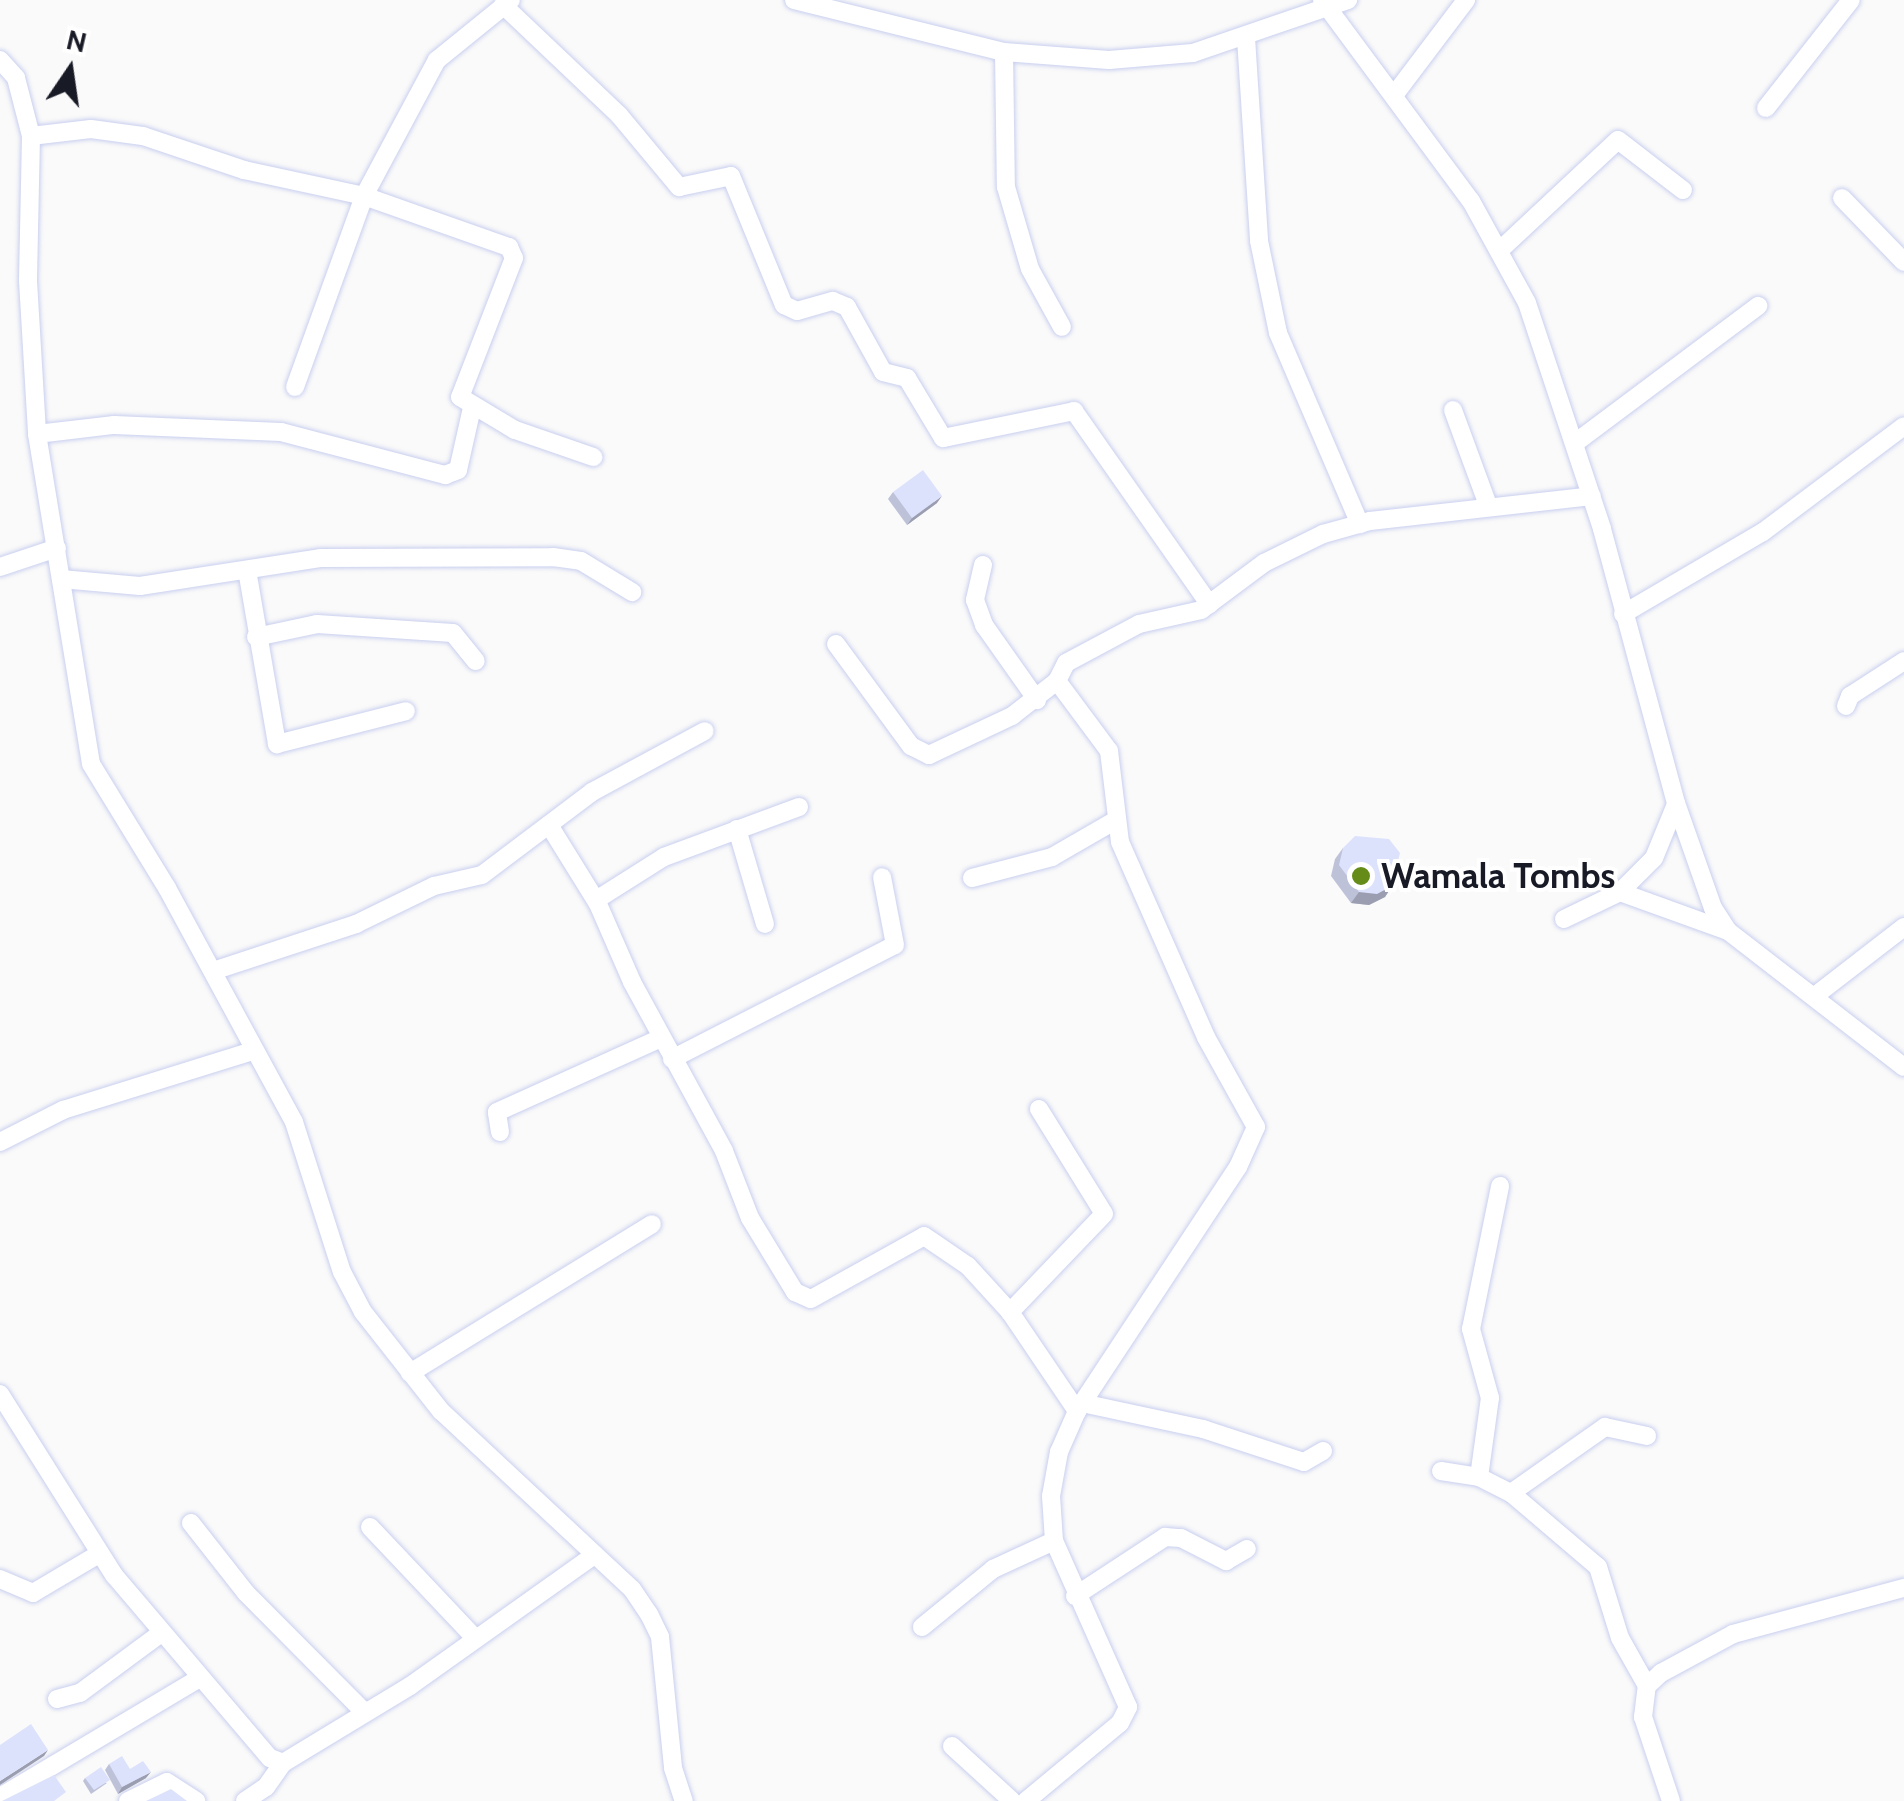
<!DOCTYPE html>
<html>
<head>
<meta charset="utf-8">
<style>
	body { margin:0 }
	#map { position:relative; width:1904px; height:1801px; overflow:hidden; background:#fafafa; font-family:Cabin,sans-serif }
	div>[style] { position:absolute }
	.roads { filter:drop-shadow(0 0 2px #c9cfef) drop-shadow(0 0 2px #c9cfef) }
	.street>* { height:18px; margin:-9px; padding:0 9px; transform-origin:9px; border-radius:9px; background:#fff }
	.wall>* { inset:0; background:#bec2d9 }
	.shaded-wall>* { inset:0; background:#9b9eb0 }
	.building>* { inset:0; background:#dde2fc }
	.dots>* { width:28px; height:28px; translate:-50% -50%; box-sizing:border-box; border:5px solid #fff; border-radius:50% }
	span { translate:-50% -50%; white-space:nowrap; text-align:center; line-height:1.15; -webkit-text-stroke:8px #fff; paint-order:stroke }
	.poi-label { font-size:35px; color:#181a26; font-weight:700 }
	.left { translate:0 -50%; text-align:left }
	.north { position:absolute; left:20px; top:20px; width:100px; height:100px; -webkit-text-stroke:8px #fff; paint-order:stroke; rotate:13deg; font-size:28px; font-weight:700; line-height:40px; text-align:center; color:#181a26 }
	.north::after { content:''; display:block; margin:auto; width:35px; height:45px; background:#181a26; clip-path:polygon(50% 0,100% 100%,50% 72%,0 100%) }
</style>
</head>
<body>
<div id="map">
	<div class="roads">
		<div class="street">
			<i style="left:794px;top:0;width:216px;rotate:13.9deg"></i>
			<i style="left:1004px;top:52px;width:105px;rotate:4.4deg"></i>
			<i style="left:1109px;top:60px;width:84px;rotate:-4.8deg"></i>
			<i style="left:1193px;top:53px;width:164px;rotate:-18.9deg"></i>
			<i style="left:1322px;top:0;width:250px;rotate:53.5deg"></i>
			<i style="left:1471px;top:201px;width:116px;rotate:61.2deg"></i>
			<i style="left:1527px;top:303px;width:238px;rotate:71.6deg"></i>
			<i style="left:1602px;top:529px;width:284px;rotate:74.9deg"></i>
			<i style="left:1676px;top:803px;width:111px;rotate:70.6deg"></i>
			<i style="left:1713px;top:908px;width:27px;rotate:57deg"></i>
			<i style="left:1728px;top:931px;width:222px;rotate:37.7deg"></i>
			<i style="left:503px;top:5px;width:160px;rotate:43.5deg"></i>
			<i style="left:619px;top:115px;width:94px;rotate:50.2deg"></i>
			<i style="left:679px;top:187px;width:53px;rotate:-11.9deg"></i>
			<i style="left:731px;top:176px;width:139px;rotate:67.7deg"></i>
			<i style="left:784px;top:305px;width:14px;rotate:25deg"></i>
			<i style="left:797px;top:311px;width:37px;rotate:-16deg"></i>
			<i style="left:833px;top:301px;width:15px;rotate:23deg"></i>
			<i style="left:847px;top:307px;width:74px;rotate:61deg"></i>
			<i style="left:883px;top:372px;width:25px;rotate:14deg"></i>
			<i style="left:907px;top:378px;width:70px;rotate:59deg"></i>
			<i style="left:943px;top:438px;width:134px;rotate:-11.6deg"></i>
			<i style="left:1074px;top:411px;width:236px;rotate:55deg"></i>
			<i style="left:1246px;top:38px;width:203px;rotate:86.3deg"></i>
			<i style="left:1259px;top:241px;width:94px;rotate:78.3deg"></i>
			<i style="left:1278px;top:333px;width:208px;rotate:66.8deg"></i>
			<i style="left:1004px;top:52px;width:135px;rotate:89.2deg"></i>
			<i style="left:1006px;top:187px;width:85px;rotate:73.7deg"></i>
			<i style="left:1030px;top:269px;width:66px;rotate:61.1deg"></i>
			<i style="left:0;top:60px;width:24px;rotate:48deg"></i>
			<i style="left:16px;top:78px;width:60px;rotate:75.5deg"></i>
			<i style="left:31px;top:136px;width:145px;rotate:91.2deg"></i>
			<i style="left:28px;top:281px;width:153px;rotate:86.6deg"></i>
			<i style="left:37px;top:434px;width:334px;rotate:80.7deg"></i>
			<i style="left:91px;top:764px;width:145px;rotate:58.5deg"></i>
			<i style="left:167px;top:888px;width:266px;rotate:61.5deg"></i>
			<i style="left:294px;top:1122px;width:157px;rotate:72.3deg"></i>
			<i style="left:342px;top:1272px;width:45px;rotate:62.3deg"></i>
			<i style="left:363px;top:1312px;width:126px;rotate:51.8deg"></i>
			<i style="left:441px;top:1411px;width:261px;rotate:43deg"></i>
			<i style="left:632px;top:1589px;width:30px;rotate:56deg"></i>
			<i style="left:649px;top:1614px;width:25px;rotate:64deg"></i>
			<i style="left:660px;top:1637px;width:132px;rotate:84.3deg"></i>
			<i style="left:673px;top:1768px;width:35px;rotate:72deg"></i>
			<i style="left:1395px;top:94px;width:118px;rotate:-52.9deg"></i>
			<i style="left:1766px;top:108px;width:137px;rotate:-51.8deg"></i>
			<i style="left:31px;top:136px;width:60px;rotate:-6.7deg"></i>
			<i style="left:91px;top:129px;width:52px;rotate:7.7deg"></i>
			<i style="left:143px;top:136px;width:107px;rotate:18.6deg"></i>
			<i style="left:244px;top:170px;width:123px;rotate:12.2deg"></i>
			<i style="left:364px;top:196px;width:154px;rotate:19.4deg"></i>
			<i style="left:509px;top:247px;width:12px;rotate:66deg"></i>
			<i style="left:514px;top:258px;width:149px;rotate:111.2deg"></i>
			<i style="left:460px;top:397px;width:64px;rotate:31deg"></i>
			<i style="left:515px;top:430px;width:83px;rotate:19.1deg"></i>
			<i style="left:1842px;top:198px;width:89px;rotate:45.9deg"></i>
			<i style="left:1500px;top:250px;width:161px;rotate:-43deg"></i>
			<i style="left:1618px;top:140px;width:82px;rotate:37.6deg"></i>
			<i style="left:295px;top:387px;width:203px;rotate:-70.1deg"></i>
			<i style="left:364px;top:196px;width:154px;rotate:-61.8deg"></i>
			<i style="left:437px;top:60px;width:95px;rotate:-39deg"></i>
			<i style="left:1453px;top:410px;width:101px;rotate:69.8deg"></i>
			<i style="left:37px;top:434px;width:78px;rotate:-6.7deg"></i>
			<i style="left:114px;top:425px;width:167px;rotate:2.4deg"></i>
			<i style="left:281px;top:432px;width:170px;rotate:14.7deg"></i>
			<i style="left:445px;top:475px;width:14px;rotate:-21deg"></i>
			<i style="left:458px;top:470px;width:64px;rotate:-77.3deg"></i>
			<i style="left:1575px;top:443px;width:229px;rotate:-36.8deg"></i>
			<i style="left:983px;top:565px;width:36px;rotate:103deg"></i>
			<i style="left:975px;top:600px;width:27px;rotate:70deg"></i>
			<i style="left:984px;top:625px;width:92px;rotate:54.8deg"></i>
			<i style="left:0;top:567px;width:60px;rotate:-18.4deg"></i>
			<i style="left:247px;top:570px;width:177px;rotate:80.2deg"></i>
			<i style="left:277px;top:744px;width:133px;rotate:-14.3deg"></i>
			<i style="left:61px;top:579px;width:79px;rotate:5.1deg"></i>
			<i style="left:140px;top:586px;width:182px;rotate:-8.8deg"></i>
			<i style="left:320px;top:558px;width:233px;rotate:-0.2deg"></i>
			<i style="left:553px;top:557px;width:28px;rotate:8deg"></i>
			<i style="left:581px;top:561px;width:60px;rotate:31.3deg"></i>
			<i style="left:1623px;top:614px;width:162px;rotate:-30.4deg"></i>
			<i style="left:1763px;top:532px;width:176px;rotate:-36.9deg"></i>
			<i style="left:256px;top:637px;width:62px;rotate:-12deg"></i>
			<i style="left:317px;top:624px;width:136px;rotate:3.8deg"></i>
			<i style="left:453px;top:633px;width:36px;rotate:51deg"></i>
			<i style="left:836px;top:644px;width:127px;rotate:53.7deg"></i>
			<i style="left:911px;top:746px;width:20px;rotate:27deg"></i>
			<i style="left:929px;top:755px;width:92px;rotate:-25.2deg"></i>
			<i style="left:1012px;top:716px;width:57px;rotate:-37.9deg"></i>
			<i style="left:1057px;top:681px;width:20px;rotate:-63deg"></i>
			<i style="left:1066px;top:663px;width:83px;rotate:-28.1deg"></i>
			<i style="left:1139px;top:624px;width:64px;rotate:-12.7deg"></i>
			<i style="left:1201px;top:610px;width:79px;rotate:-36.7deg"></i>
			<i style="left:1264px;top:563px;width:66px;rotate:-26.2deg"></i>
			<i style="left:1323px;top:534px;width:49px;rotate:-15.5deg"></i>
			<i style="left:1370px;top:521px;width:223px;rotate:-6.4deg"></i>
			<i style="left:1846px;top:706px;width:11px;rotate:-68deg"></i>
			<i style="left:1850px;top:696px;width:64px;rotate:-32.9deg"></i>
			<i style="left:549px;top:825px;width:93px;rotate:58.2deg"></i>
			<i style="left:598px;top:904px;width:85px;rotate:66.4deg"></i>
			<i style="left:632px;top:982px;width:192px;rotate:61.4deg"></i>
			<i style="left:724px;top:1151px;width:72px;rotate:68.8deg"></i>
			<i style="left:750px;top:1218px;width:87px;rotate:58.7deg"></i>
			<i style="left:795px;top:1292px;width:17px;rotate:24deg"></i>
			<i style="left:811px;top:1299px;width:129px;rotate:-29.1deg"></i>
			<i style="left:924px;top:1236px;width:53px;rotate:34.3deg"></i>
			<i style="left:968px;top:1266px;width:62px;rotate:47.6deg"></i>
			<i style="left:737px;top:829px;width:99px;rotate:73.6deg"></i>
			<i style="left:972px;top:878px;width:83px;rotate:-14.7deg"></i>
			<i style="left:1052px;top:857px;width:74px;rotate:-30deg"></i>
			<i style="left:1620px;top:892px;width:115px;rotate:19.9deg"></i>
			<i style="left:596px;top:900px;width:80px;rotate:-32.3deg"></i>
			<i style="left:664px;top:857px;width:144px;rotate:-20.3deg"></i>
			<i style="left:1564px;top:919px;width:62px;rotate:-25.7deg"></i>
			<i style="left:1620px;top:892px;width:48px;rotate:-45deg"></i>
			<i style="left:1654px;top:858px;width:58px;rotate:-67.8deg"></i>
			<i style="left:213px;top:971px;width:151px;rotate:-18.2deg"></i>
			<i style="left:356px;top:924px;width:87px;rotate:-26deg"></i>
			<i style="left:434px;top:886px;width:49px;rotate:-12.9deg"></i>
			<i style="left:482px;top:875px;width:138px;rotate:-37deg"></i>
			<i style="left:592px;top:792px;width:128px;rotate:-28.4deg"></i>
			<i style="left:1816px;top:995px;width:111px;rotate:-37.7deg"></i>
			<i style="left:672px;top:1059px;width:250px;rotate:-27.1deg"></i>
			<i style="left:895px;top:945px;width:69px;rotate:-100.8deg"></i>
			<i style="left:1039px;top:1109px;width:123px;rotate:58.2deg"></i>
			<i style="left:1104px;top:1214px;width:136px;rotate:133.8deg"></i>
			<i style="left:1010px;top:1312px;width:120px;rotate:55.9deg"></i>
			<i style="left:500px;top:1132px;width:20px;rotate:-99deg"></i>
			<i style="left:497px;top:1112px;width:180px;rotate:-24.3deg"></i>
			<i style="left:0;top:1142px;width:71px;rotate:-26.9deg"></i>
			<i style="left:63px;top:1110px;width:199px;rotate:-17.3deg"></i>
			<i style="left:410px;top:1373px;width:284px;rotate:-31.6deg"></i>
			<i style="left:0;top:1394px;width:214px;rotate:57.8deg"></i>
			<i style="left:114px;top:1575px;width:240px;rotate:49.6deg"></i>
			<i style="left:270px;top:1758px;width:14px;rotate:21deg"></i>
			<i style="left:283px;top:1763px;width:149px;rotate:-31.2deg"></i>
			<i style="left:410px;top:1686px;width:224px;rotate:-35.4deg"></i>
			<i style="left:1082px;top:1403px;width:124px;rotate:12.1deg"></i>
			<i style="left:1203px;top:1429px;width:106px;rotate:18.1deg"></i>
			<i style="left:1304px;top:1462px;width:22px;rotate:-30deg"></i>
			<i style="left:1441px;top:1471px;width:38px;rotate:9deg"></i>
			<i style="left:1479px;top:1477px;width:36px;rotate:27deg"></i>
			<i style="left:1511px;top:1493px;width:114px;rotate:40.4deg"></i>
			<i style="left:1598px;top:1567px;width:74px;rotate:72.8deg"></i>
			<i style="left:1620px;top:1638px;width:55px;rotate:60.6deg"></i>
			<i style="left:1479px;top:1477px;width:80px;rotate:-82.1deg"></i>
			<i style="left:1490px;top:1398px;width:72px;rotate:-105.4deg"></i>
			<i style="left:1471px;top:1329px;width:146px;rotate:-78.5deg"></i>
			<i style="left:1511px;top:1493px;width:115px;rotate:-35.1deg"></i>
			<i style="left:1605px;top:1427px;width:43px;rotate:12.1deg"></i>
			<i style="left:191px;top:1523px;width:89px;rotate:51.8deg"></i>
			<i style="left:246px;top:1593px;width:168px;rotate:45.2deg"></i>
			<i style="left:370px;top:1527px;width:153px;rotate:46.6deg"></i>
			<i style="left:0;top:1579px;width:36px;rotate:23deg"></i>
			<i style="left:33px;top:1593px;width:77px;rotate:-30.6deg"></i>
			<i style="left:1075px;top:1596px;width:108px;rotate:-33.2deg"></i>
			<i style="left:1165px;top:1537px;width:16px;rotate:4deg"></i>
			<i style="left:1181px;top:1538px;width:51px;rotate:27.1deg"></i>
			<i style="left:1226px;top:1561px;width:24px;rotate:-30deg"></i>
			<i style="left:922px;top:1627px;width:92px;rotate:-39.2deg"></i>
			<i style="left:993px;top:1569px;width:67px;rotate:-24.7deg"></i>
			<i style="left:57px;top:1699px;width:24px;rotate:-15deg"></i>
			<i style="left:80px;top:1693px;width:101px;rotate:-36.5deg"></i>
			<i style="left:952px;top:1746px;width:81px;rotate:42.5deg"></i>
			<i style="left:0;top:1797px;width:233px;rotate:-30.8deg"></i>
			<i style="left:128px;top:1801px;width:43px;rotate:-26deg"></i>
			<i style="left:167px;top:1782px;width:35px;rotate:33deg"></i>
			<i style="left:245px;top:1801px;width:25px;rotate:-34deg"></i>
			<i style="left:266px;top:1787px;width:29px;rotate:-55deg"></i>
			<i style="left:1026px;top:1801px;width:122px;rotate:-39.7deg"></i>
			<i style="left:1120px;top:1723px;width:18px;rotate:-63deg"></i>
			<i style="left:1128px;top:1707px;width:182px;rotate:-114deg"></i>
			<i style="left:1054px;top:1541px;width:45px;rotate:-93.8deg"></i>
			<i style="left:1051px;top:1496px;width:45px;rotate:-79.7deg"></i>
			<i style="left:1059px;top:1452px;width:45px;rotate:-66.3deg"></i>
			<i style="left:1077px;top:1411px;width:292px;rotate:-56.6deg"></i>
			<i style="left:1238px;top:1167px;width:44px;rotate:-65.8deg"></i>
			<i style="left:1256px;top:1127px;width:103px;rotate:-119.1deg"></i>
			<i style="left:1206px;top:1037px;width:213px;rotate:-113.8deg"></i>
			<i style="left:1120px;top:842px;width:92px;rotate:-96.9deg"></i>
			<i style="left:1109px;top:751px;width:87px;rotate:-126.6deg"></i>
			<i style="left:1671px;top:1801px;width:89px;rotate:-108.4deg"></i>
			<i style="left:1643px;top:1717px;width:31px;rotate:-83deg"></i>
			<i style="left:1647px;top:1686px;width:19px;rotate:-43deg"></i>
			<i style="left:1661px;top:1673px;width:82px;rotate:-28.4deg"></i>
			<i style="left:1733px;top:1634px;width:177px;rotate:-15.1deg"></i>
		</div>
	</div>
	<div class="wall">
		<i style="clip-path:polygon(893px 492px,937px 503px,907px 525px,888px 499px)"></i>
		<i style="clip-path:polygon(1343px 848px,1392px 886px,1385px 897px,1369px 905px,1351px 903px,1331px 876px,1335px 859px)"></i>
		<i style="clip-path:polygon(109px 1764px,130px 1769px,146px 1778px,118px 1794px,105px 1770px)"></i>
		<i style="clip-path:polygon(85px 1778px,107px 1783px,91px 1794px,83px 1781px)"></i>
	</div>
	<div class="shaded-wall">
		<i style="clip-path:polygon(942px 496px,937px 503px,907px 525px,912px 518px)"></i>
		<i style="clip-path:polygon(1392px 886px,1385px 897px,1369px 905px,1351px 903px,1359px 892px)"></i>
		<i style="clip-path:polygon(48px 1750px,44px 1756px,0 1785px,0 1781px)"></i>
		<i style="clip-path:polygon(151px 1772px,146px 1778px,118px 1794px,122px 1787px)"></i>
	</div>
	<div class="building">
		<i style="clip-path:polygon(923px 470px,942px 496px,912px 518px,893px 492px)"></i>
		<i style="clip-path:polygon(1355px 836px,1389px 839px,1400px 853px,1392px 886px,1377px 894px,1359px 892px,1339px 865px,1343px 848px)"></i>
		<i style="clip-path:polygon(31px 1724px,48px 1750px,0 1781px,0 1745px)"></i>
		<i style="clip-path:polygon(122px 1756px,130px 1769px,143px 1761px,151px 1772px,122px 1787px,109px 1764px)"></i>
		<i style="clip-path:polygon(101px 1767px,110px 1780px,94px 1790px,85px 1778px)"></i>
		<i style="clip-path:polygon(54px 1775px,66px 1792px,54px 1801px,2px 1801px)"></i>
		<i style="clip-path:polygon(171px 1789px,187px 1801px,146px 1801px)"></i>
	</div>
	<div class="dots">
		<i style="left:1361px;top:876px;background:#658c18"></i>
	</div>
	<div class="poi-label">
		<span class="left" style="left:1381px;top:876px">Wamala Tombs</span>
	</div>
	<div class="north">N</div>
</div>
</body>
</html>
